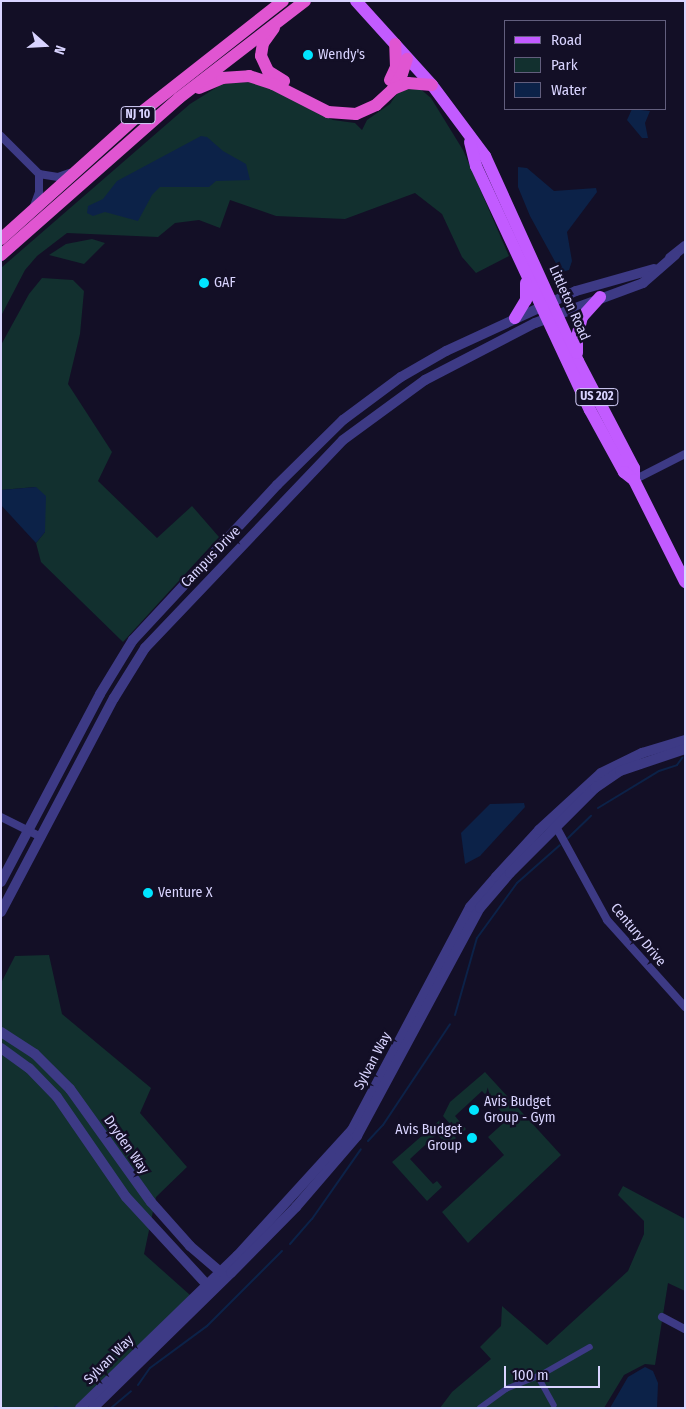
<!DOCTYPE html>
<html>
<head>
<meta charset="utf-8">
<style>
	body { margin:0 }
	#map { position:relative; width:686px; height:1409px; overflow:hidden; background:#130f26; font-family:"Fira Sans Condensed",sans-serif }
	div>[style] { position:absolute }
	.green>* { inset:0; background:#12302f }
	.water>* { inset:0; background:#0c2248 }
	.stream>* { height:2px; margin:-1px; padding:0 1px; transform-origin:1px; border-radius:1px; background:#0c2248 }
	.pedestrian>* { height:5.5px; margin:-2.75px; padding:0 2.75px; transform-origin:2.75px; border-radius:2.75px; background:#3d3a85 }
	.minor>* { height:8px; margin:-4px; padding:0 4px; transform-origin:4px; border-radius:4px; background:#3d3a85 }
	.tertiary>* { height:10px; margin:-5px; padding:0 5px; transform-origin:5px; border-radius:5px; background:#3d3a85 }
	.primary>* { height:12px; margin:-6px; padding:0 6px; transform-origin:6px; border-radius:6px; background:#c25bff }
	.trunk>* { height:12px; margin:-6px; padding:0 6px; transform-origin:6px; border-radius:6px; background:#e055d1 }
	.dots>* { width:14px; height:14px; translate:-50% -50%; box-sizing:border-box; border:2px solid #130f26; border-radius:50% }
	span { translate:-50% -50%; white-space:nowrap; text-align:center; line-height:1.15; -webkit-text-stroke:5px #130f26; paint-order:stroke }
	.shield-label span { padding:1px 4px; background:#130f26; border:1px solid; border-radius:4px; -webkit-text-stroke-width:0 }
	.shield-label { font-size:12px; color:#d9d4ff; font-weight:700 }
	.poi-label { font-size:14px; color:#d9d4ff }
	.left { translate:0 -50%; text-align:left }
	.right { translate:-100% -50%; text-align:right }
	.street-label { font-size:14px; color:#d9d4ff }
	.frame { position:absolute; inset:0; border:2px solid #d9d4ff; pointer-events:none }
	.legend { position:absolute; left:504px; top:20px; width:162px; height:90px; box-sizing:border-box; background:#130f26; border:1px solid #625e7d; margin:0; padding:6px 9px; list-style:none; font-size:15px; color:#d9d4ff }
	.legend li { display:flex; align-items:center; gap:10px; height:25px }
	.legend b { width:25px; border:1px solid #625e7d }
	.north { position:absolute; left:20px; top:20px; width:50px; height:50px; -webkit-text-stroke:4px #130f26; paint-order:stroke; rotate:109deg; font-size:14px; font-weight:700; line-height:20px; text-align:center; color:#d9d4ff }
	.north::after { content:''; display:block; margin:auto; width:18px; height:22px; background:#d9d4ff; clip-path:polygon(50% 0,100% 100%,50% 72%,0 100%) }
	.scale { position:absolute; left:504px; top:1366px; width:96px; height:22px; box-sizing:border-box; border:2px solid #d9d4ff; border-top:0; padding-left:6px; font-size:15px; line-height:18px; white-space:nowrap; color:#d9d4ff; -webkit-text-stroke:4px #130f26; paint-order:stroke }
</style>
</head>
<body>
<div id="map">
	<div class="green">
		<i style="clip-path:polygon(248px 82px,275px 90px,333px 120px,355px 123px,362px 130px,367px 120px,390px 104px,398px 92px,418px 87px,431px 98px,463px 150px,509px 256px,476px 273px,462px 257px,442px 214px,415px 193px,345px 219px,276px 216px,230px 200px,220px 228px,199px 220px,175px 223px,158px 237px,67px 233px,37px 256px,25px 270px,1px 316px,1px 268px,190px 104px,222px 84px)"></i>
		<i style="clip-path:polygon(92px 239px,105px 243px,84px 264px,49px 255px,66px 244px)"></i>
		<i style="clip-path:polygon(42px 278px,73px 280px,84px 291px,80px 334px,68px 384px,112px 452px,98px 481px,157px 538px,192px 506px,219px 537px,123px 642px,41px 562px,36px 543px,45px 532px,36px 487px,1px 490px,1px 345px,29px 294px)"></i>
		<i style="clip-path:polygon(49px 955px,62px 1014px,151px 1088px,140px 1113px,187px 1167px,156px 1197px,144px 1254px,190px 1295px,74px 1408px,1px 1408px,1px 983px,15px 956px)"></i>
		<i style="clip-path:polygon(485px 1072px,561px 1155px,468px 1243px,442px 1212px,504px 1155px,488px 1137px,508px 1119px,482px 1091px,455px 1116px,466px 1129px,460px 1135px,443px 1116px,450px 1102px)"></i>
		<i style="clip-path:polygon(440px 1120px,456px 1138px,448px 1146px,437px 1134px,410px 1159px,433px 1184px,437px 1181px,442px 1187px,427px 1201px,392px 1162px)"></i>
		<i style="clip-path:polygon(623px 1186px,685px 1219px,685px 1291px,668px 1283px,655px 1365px,645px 1364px,624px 1375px,604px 1408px,440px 1408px,452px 1392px,491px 1359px,480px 1347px,501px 1326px,502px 1306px,547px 1345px,628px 1271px,644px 1234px,644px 1221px,618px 1195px)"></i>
	</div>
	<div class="water">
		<i style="clip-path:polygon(632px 109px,650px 111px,645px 123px,648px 138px,642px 138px,627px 120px)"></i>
		<i style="clip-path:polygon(201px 136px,207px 137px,223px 151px,246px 164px,250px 180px,216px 181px,209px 187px,160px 187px,152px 195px,138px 221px,105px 212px,93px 216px,87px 213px,88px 206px,103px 199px,117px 181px)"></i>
		<i style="clip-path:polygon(518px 167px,527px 168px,554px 191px,596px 188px,597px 192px,567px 232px,572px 261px,569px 270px,562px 272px,558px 267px,530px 216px,518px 187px)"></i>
		<i style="clip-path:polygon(36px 487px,46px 496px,45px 532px,36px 543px,1px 505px,1px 490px)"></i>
		<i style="clip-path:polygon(524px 803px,525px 807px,480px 856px,465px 864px,461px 833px,490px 804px)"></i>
		<i style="clip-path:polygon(645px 1367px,653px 1371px,658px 1383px,657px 1408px,610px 1408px,628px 1377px)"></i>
	</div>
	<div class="stream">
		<i style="left:598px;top:808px;width:71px;rotate:-31.2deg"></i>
		<i style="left:659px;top:771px;width:19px;rotate:-18deg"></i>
		<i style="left:677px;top:765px;width:9px;rotate:-54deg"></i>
		<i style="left:568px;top:838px;width:32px;rotate:-44deg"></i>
		<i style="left:455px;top:1015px;width:80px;rotate:-74.1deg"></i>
		<i style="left:477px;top:938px;width:68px;rotate:-54deg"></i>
		<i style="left:517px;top:883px;width:57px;rotate:-41.5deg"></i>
		<i style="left:368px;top:1141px;width:22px;rotate:-47deg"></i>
		<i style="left:383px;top:1125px;width:121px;rotate:-56.4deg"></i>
		<i style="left:290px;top:1244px;width:33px;rotate:-49deg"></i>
		<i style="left:312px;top:1219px;width:85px;rotate:-55deg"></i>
		<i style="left:138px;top:1385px;width:21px;rotate:-55deg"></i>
		<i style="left:150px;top:1368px;width:71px;rotate:-36.4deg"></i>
		<i style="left:207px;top:1326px;width:106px;rotate:-45deg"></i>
		<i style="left:55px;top:1407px;width:4px;rotate:14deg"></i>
		<i style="left:111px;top:1408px;width:26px;rotate:-40deg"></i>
	</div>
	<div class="pedestrian">
		<i style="left:538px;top:1376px;width:33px;rotate:61deg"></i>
		<i style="left:480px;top:1408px;width:32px;rotate:-36deg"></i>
		<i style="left:506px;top:1389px;width:38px;rotate:-22deg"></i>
		<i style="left:541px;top:1375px;width:56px;rotate:-29.7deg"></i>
	</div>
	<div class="minor">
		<i style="left:1px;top:136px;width:54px;rotate:45deg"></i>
		<i style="left:39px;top:174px;width:19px;rotate:9deg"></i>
		<i style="left:58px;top:177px;width:12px;rotate:-20deg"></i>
		<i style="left:34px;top:206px;width:15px;rotate:-70deg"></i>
		<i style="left:39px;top:192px;width:18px;rotate:-90deg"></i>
		<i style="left:634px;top:480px;width:57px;rotate:-27deg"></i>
		<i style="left:1px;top:817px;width:45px;rotate:26.6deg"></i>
		<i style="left:554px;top:823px;width:111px;rotate:61.3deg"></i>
		<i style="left:607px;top:920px;width:117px;rotate:48.1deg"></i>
		<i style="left:662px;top:1317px;width:26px;rotate:28deg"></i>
	</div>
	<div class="tertiary">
		<i style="left:670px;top:258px;width:19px;rotate:-39deg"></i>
		<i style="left:1px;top:882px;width:212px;rotate:-62.2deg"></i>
		<i style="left:100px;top:694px;width:63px;rotate:-58.6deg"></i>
		<i style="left:133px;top:640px;width:212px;rotate:-47.1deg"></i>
		<i style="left:277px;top:485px;width:93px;rotate:-44.6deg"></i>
		<i style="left:343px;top:420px;width:72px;rotate:-36.6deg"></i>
		<i style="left:401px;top:377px;width:52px;rotate:-30deg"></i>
		<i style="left:446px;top:351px;width:143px;rotate:-24.8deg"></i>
		<i style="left:576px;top:291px;width:81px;rotate:-15.8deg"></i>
		<i style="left:1px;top:912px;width:242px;rotate:-62.2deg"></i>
		<i style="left:114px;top:698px;width:59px;rotate:-58.2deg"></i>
		<i style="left:145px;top:648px;width:287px;rotate:-46.4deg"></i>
		<i style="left:343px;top:440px;width:102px;rotate:-36.2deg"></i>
		<i style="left:425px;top:380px;width:124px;rotate:-27.4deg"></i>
		<i style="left:535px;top:323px;width:115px;rotate:-20.3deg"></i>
		<i style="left:643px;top:283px;width:43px;rotate:-41.2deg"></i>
		<i style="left:1px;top:1032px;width:40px;rotate:32.9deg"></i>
		<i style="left:35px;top:1054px;width:49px;rotate:45deg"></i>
		<i style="left:70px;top:1089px;width:139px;rotate:54.4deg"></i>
		<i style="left:151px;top:1202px;width:59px;rotate:48.4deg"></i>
		<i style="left:190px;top:1246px;width:45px;rotate:40.5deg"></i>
		<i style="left:1px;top:1048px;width:34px;rotate:36deg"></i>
		<i style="left:29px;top:1068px;width:40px;rotate:46deg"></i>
		<i style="left:57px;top:1097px;width:121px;rotate:55.4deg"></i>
		<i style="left:126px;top:1197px;width:125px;rotate:47.3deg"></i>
		<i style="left:80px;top:1408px;width:219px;rotate:-44.1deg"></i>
		<i style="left:237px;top:1256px;width:171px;rotate:-47.6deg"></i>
		<i style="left:352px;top:1130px;width:252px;rotate:-62.1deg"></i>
		<i style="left:470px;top:907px;width:40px;rotate:-49deg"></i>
		<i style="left:496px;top:877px;width:64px;rotate:-47.5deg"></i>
		<i style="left:539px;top:830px;width:84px;rotate:-42.6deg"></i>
		<i style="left:601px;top:773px;width:46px;rotate:-26deg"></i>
		<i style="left:642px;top:753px;width:45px;rotate:-16.8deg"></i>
		<i style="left:93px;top:1408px;width:193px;rotate:-44.4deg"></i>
		<i style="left:231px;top:1273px;width:93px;rotate:-45.4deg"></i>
		<i style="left:296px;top:1207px;width:94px;rotate:-49.3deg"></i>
		<i style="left:357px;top:1136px;width:259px;rotate:-61.7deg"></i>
		<i style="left:480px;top:908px;width:46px;rotate:-49.4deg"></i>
		<i style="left:510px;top:873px;width:120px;rotate:-45deg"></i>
		<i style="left:595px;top:788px;width:30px;rotate:-34deg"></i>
		<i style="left:620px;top:771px;width:69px;rotate:-18.7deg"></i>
	</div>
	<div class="primary">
		<i style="left:356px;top:1px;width:113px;rotate:47.9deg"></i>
		<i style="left:432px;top:85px;width:89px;rotate:53.3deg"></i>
		<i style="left:485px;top:156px;width:225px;rotate:65.6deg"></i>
		<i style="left:578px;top:361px;width:121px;rotate:62.4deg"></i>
		<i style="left:634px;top:468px;width:12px;rotate:90deg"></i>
		<i style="left:470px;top:142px;width:25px;rotate:76deg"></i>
		<i style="left:476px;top:166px;width:269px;rotate:65deg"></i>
		<i style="left:590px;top:410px;width:71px;rotate:61.3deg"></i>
		<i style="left:624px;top:472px;width:13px;rotate:39deg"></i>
		<i style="left:634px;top:480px;width:114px;rotate:63.4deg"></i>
		<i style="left:515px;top:318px;width:21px;rotate:-59deg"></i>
		<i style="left:526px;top:300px;width:17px;rotate:-90deg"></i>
		<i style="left:577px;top:353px;width:16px;rotate:-90deg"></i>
		<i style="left:577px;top:337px;width:21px;rotate:-76deg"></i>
		<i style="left:582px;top:317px;width:27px;rotate:-48deg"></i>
	</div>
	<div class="trunk">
		<i style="left:274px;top:28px;width:19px;rotate:126deg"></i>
		<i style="left:263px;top:43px;width:13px;rotate:99deg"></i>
		<i style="left:261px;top:56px;width:17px;rotate:65deg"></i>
		<i style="left:268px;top:71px;width:19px;rotate:32deg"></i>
		<i style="left:390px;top:80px;width:14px;rotate:-65deg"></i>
		<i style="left:396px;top:67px;width:23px;rotate:-92deg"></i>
		<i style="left:199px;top:88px;width:25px;rotate:-23deg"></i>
		<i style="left:222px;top:78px;width:27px;rotate:-4deg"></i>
		<i style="left:249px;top:76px;width:25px;rotate:18deg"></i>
		<i style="left:273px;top:84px;width:62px;rotate:27deg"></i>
		<i style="left:328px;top:112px;width:28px;rotate:4deg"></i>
		<i style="left:356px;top:114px;width:22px;rotate:-24deg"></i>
		<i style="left:376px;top:105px;width:23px;rotate:-43deg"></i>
		<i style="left:393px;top:89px;width:17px;rotate:-59deg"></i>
		<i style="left:402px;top:74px;width:16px;rotate:-72deg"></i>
		<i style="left:393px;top:89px;width:16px;rotate:-22deg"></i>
		<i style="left:408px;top:83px;width:24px;rotate:5deg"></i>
		<i style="left:1px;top:239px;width:191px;rotate:-42deg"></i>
		<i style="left:143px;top:111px;width:178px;rotate:-38.2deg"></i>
		<i style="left:1px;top:255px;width:237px;rotate:-41.4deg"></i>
		<i style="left:179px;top:98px;width:159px;rotate:-37.6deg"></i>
	</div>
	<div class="dots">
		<i style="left:308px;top:55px;background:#00e5ff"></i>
		<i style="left:204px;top:283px;background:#00e5ff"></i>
		<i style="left:148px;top:893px;background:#00e5ff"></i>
		<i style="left:474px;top:1110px;background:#00e5ff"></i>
		<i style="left:472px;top:1138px;background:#00e5ff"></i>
	</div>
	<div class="shield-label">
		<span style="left:138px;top:115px">NJ 10</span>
		<span style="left:597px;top:397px">US 202</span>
	</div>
	<div class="poi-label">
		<span class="left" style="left:318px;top:55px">Wendy's</span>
		<span class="left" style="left:214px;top:283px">GAF</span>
		<span class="left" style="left:158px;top:893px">Venture X</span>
		<span class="left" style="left:484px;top:1110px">Avis Budget<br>Group - Gym</span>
		<span class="right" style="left:462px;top:1138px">Avis Budget<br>Group</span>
	</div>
	<div class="street-label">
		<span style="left:569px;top:303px;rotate:66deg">Littleton Road</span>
		<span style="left:211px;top:557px;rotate:-46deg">Campus Drive</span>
		<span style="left:638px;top:935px;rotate:50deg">Century Drive</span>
		<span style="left:373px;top:1061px;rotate:-62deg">Sylvan Way</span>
		<span style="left:126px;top:1145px;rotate:55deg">Dryden Way</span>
		<span style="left:109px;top:1360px;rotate:-45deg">Sylvan Way</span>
	</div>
	<div class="frame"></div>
	<ul class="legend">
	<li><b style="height:6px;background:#c25bff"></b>Road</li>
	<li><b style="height:14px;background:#12302f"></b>Park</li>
	<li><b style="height:14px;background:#0c2248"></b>Water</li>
	</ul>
	<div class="north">N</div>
	<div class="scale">100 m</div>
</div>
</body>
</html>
